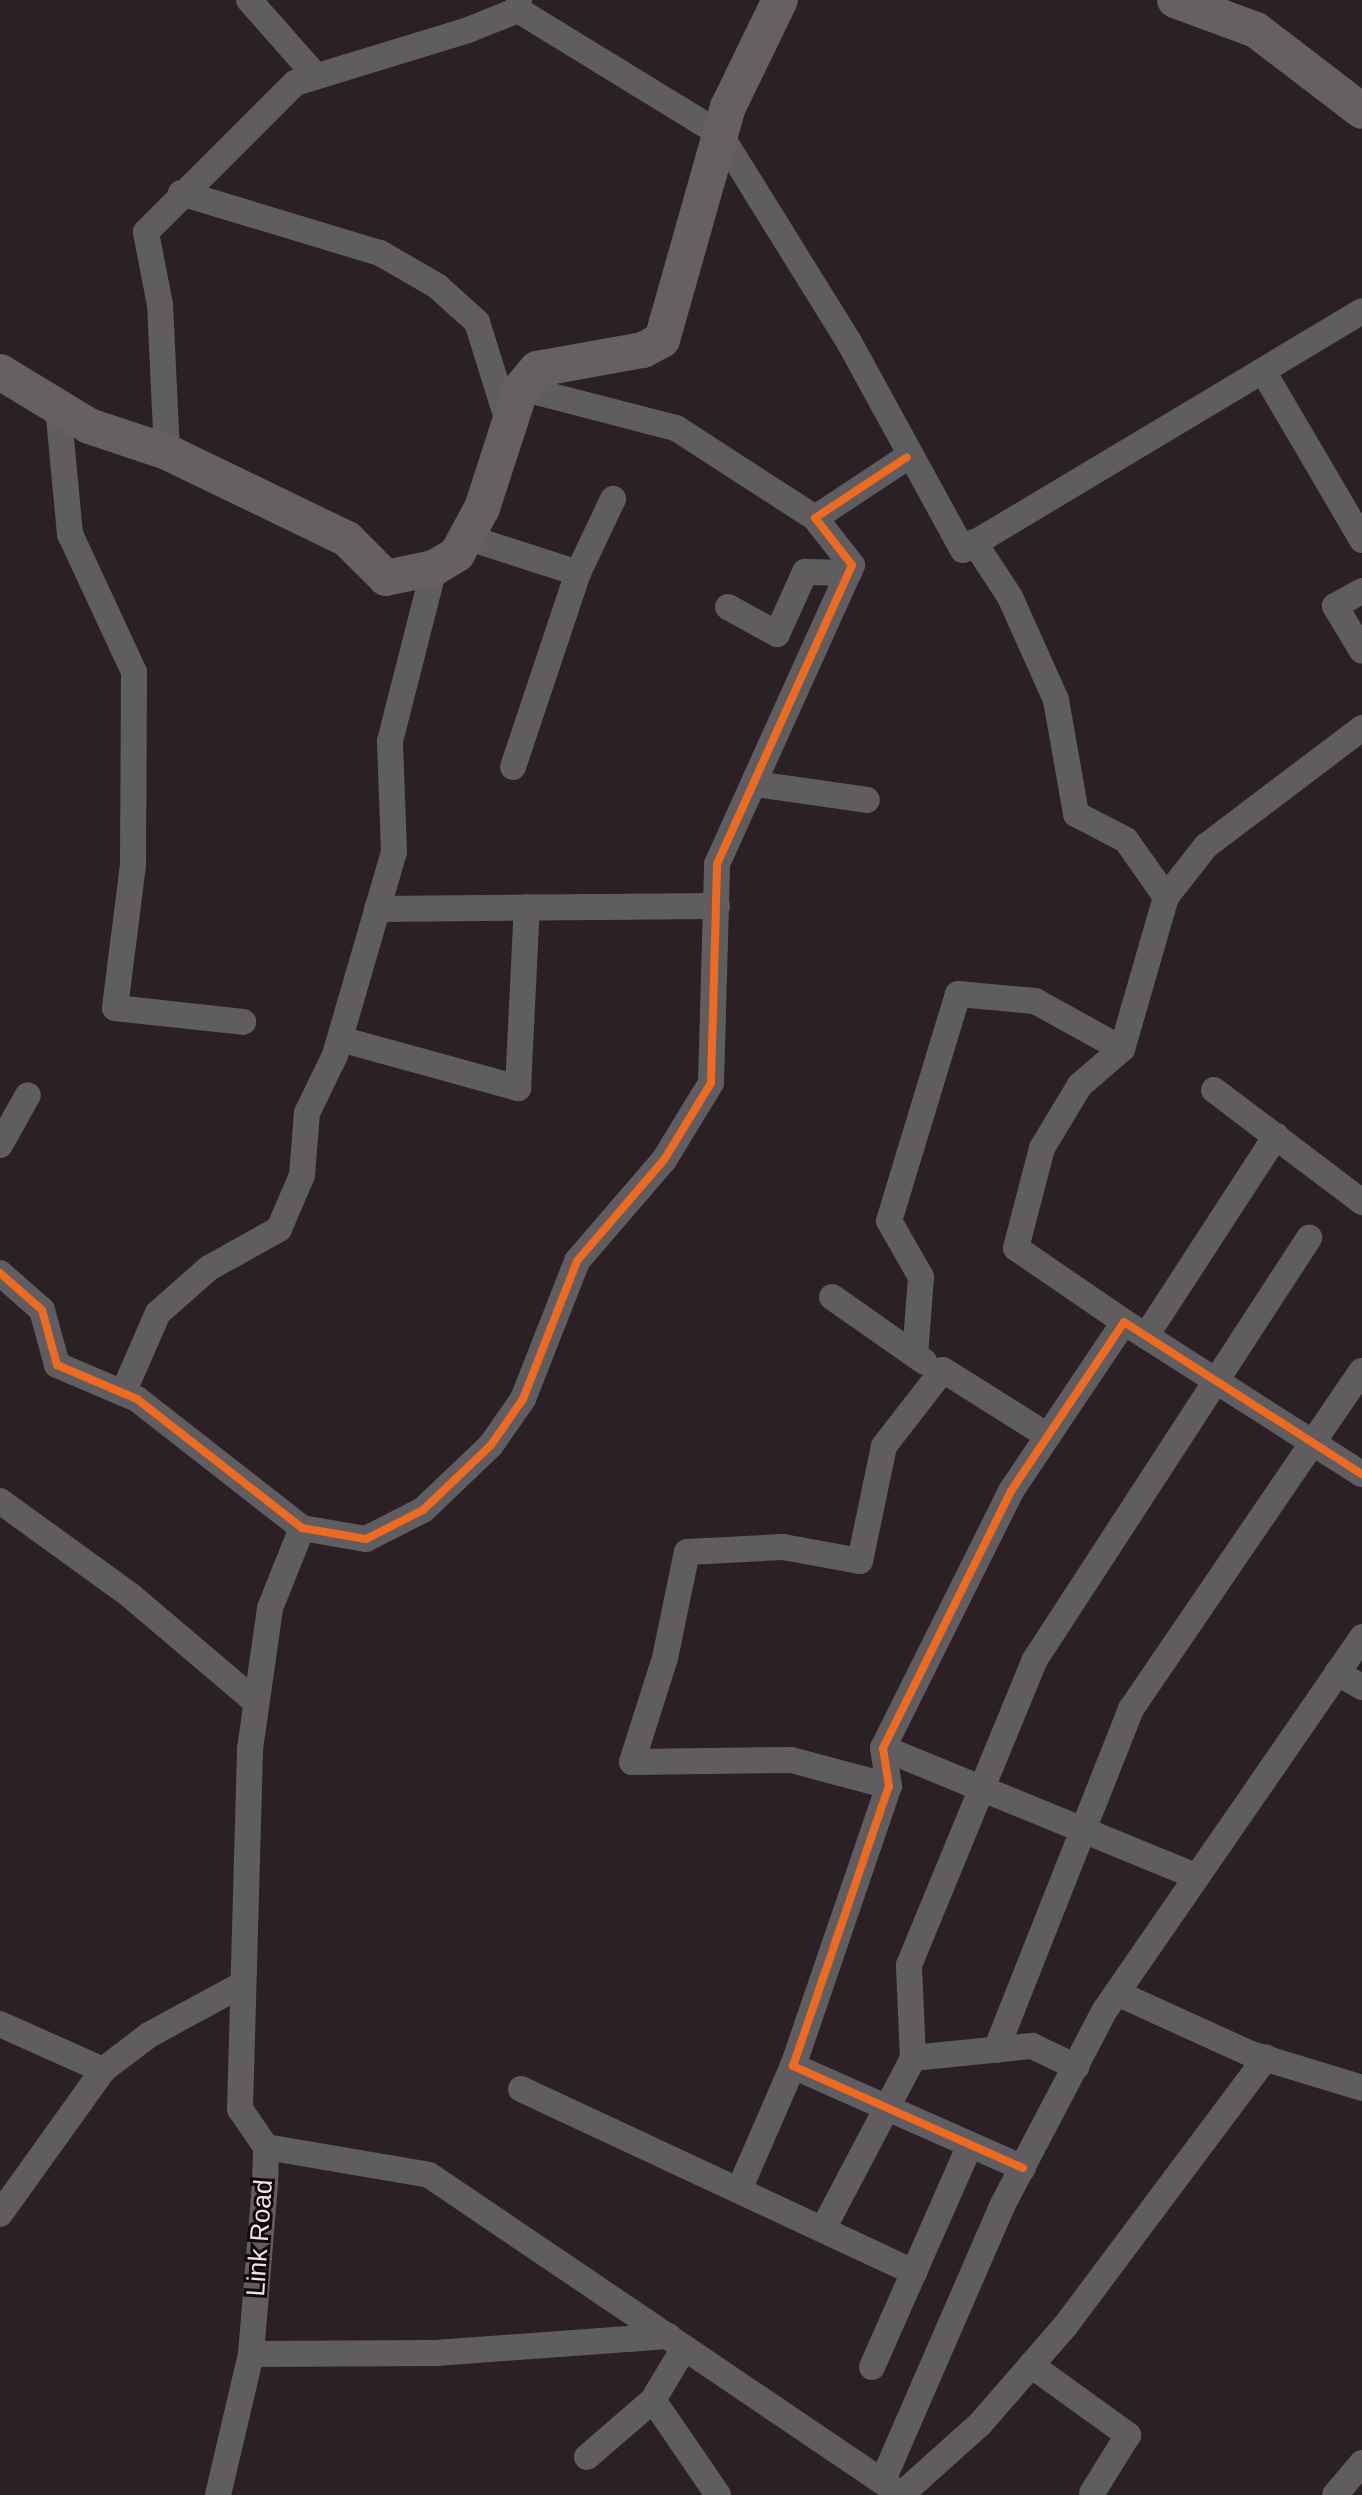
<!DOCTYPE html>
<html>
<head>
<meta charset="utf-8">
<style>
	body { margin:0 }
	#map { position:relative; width:1362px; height:2495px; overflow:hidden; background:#2a2025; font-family:Arial,sans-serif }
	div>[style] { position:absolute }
	.street>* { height:26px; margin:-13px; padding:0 13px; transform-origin:13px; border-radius:13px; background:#605d60 }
	.secondary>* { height:36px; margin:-18px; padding:0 18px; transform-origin:18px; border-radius:18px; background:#646063 }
	.cycleway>* { height:8px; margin:-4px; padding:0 4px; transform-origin:4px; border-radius:4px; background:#ed6a23 }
	span { translate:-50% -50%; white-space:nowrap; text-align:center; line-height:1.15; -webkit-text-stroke:6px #11090d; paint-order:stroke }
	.street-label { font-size:26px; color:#f0e2e9 }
</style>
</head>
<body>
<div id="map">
	<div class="street">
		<i style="left:249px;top:0;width:101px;rotate:48.6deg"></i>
		<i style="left:518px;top:10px;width:237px;rotate:31.5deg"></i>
		<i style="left:720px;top:134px;width:245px;rotate:58.2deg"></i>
		<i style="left:849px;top:342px;width:237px;rotate:61.3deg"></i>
		<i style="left:963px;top:550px;width:465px;rotate:-30.9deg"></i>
		<i style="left:181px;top:193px;width:208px;rotate:16.8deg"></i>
		<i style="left:380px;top:253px;width:66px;rotate:30.1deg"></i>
		<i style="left:437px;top:286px;width:54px;rotate:42deg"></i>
		<i style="left:477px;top:322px;width:108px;rotate:72.7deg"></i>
		<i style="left:1263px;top:371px;width:196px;rotate:59.6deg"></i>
		<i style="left:521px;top:388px;width:160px;rotate:14.5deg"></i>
		<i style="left:676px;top:428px;width:166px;rotate:32.9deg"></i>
		<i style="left:58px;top:407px;width:128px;rotate:84.6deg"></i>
		<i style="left:70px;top:534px;width:152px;rotate:65.1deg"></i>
		<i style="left:134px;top:672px;width:193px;rotate:90.3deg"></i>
		<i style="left:133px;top:865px;width:144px;rotate:97.2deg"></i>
		<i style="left:115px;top:1008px;width:129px;rotate:6.2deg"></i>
		<i style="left:167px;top:452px;width:147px;rotate:-92.7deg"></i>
		<i style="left:160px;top:305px;width:74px;rotate:-100.9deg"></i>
		<i style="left:146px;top:232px;width:211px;rotate:-45deg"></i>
		<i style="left:295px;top:83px;width:181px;rotate:-17deg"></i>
		<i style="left:468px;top:30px;width:54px;rotate:-21.8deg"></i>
		<i style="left:518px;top:10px;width:10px;rotate:-84deg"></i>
		<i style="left:466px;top:537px;width:118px;rotate:17.8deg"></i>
		<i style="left:974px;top:542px;width:66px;rotate:56.8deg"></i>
		<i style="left:1010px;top:597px;width:113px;rotate:65.9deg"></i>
		<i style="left:1056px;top:700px;width:116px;rotate:80deg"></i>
		<i style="left:1076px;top:814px;width:56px;rotate:27.5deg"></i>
		<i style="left:1126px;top:840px;width:70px;rotate:54.9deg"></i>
		<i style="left:1166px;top:897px;width:158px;rotate:106.1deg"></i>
		<i style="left:1122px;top:1049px;width:55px;rotate:139.4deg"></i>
		<i style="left:1080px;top:1085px;width:74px;rotate:121.1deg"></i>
		<i style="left:1042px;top:1148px;width:103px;rotate:104.6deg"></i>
		<i style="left:1016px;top:1248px;width:131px;rotate:34.4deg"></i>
		<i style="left:1362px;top:591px;width:31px;rotate:151deg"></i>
		<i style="left:1335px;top:606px;width:52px;rotate:59deg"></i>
		<i style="left:728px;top:607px;width:56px;rotate:28.9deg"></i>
		<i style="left:777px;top:634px;width:68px;rotate:-65.7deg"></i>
		<i style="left:805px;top:572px;width:44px;rotate:1.3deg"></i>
		<i style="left:513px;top:767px;width:205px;rotate:-71.5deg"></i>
		<i style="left:578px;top:573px;width:82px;rotate:-64.7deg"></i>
		<i style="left:756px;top:784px;width:112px;rotate:8.2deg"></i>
		<i style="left:1166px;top:897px;width:65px;rotate:-51.9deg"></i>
		<i style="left:1206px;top:846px;width:196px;rotate:-37.1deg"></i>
		<i style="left:377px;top:909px;width:340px;rotate:-0.5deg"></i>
		<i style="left:340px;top:1039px;width:185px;rotate:15.4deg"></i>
		<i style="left:518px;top:1088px;width:181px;rotate:-87.2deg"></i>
		<i style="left:1214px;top:1090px;width:186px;rotate:37.1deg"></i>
		<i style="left:0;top:1145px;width:57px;rotate:-60.8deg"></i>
		<i style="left:0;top:1273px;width:56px;rotate:41.4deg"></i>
		<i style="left:42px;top:1310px;width:57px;rotate:74.7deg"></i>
		<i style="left:57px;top:1365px;width:87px;rotate:23deg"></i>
		<i style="left:137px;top:1399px;width:209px;rotate:38deg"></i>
		<i style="left:302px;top:1528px;width:65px;rotate:9.8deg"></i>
		<i style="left:366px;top:1539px;width:64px;rotate:-27deg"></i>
		<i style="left:423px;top:1510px;width:94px;rotate:-43.7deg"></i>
		<i style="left:491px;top:1445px;width:56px;rotate:-55.2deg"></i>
		<i style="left:523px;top:1399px;width:148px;rotate:-68.6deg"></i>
		<i style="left:577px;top:1261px;width:133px;rotate:-49.3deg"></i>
		<i style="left:664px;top:1160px;width:90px;rotate:-58.6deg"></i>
		<i style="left:711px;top:1083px;width:219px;rotate:-88.4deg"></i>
		<i style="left:717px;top:864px;width:328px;rotate:-65.7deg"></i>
		<i style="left:852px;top:565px;width:60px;rotate:-128.2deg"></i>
		<i style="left:815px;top:518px;width:110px;rotate:-33.5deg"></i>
		<i style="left:832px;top:1297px;width:113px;rotate:35deg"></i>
		<i style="left:1146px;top:1336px;width:239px;rotate:-57deg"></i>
		<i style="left:915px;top:1355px;width:78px;rotate:-85.6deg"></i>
		<i style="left:921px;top:1277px;width:64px;rotate:-119.7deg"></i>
		<i style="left:889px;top:1221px;width:237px;rotate:-73.1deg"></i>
		<i style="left:958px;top:994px;width:77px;rotate:5.2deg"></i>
		<i style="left:1035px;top:1001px;width:99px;rotate:28.9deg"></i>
		<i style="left:123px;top:1393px;width:87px;rotate:-66.4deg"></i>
		<i style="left:158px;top:1313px;width:68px;rotate:-41.4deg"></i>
		<i style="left:209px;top:1268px;width:80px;rotate:-29.1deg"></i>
		<i style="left:279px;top:1229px;width:59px;rotate:-66.9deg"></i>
		<i style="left:302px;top:1175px;width:62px;rotate:-85.4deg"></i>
		<i style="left:307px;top:1113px;width:64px;rotate:-64.2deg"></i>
		<i style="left:335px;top:1055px;width:211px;rotate:-73.8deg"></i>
		<i style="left:394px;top:852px;width:111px;rotate:-92.1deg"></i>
		<i style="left:390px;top:741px;width:179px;rotate:-75.7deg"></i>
		<i style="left:0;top:1501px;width:162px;rotate:35.9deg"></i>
		<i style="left:131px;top:1596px;width:162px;rotate:40.3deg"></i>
		<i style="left:1337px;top:1673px;width:29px;rotate:29deg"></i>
		<i style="left:883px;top:1748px;width:339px;rotate:22.3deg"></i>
		<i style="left:889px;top:1786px;width:101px;rotate:-165.1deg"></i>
		<i style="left:791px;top:1760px;width:159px;rotate:179.3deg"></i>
		<i style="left:632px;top:1762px;width:109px;rotate:-72.4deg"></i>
		<i style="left:665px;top:1658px;width:108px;rotate:-78.3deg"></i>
		<i style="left:687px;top:1552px;width:96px;rotate:-3deg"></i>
		<i style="left:783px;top:1547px;width:78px;rotate:10.3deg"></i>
		<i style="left:860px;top:1561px;width:117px;rotate:-78.2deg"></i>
		<i style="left:884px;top:1446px;width:96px;rotate:-52.2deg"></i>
		<i style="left:943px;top:1370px;width:124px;rotate:32.2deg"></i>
		<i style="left:1117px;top:1993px;width:147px;rotate:24.5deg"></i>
		<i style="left:1251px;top:2054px;width:116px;rotate:17deg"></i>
		<i style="left:0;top:2024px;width:113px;rotate:24.1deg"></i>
		<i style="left:996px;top:2050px;width:367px;rotate:-68.4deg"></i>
		<i style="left:1131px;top:1709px;width:409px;rotate:-55.7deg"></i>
		<i style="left:913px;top:2058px;width:120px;rotate:-5.8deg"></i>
		<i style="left:1032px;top:2046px;width:49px;rotate:25.5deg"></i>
		<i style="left:521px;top:2089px;width:434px;rotate:25deg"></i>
		<i style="left:266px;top:2147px;width:165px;rotate:9.7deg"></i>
		<i style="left:429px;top:2175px;width:571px;rotate:34.08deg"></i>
		<i style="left:1023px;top:2168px;width:252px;rotate:-156.1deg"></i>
		<i style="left:793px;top:2066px;width:296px;rotate:-71.1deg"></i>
		<i style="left:889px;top:1786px;width:38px;rotate:-99deg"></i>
		<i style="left:883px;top:1748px;width:287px;rotate:-63.5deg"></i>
		<i style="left:1011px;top:1491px;width:203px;rotate:-56.2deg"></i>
		<i style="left:1124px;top:1322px;width:282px;rotate:32.6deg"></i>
		<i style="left:739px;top:2190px;width:135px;rotate:-66.5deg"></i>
		<i style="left:0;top:2214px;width:177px;rotate:-54.4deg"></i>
		<i style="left:103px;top:2070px;width:58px;rotate:-37.3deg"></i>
		<i style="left:149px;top:2035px;width:105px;rotate:-28.5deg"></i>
		<i style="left:823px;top:2229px;width:193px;rotate:-62.2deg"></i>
		<i style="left:913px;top:2058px;width:93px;rotate:-92.5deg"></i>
		<i style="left:909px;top:1965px;width:329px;rotate:-67.6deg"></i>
		<i style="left:1034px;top:1661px;width:505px;rotate:-56.97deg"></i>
		<i style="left:251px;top:2354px;width:185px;rotate:-0.3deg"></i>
		<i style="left:436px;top:2353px;width:233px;rotate:-4.2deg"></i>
		<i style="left:1031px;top:2365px;width:120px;rotate:35.8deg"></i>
		<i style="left:1128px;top:2435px;width:68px;rotate:121.8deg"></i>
		<i style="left:872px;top:2367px;width:243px;rotate:-66.2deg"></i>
		<i style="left:653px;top:2400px;width:115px;rotate:55.6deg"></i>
		<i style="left:587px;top:2457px;width:87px;rotate:-40.8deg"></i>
		<i style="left:653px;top:2400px;width:61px;rotate:-59.2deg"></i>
		<i style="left:883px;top:2480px;width:299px;rotate:-66.5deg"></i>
		<i style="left:1002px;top:2206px;width:221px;rotate:-62.3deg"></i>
		<i style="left:1105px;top:2010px;width:453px;rotate:-55.4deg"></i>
		<i style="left:902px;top:2494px;width:105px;rotate:-41.9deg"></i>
		<i style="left:980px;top:2424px;width:131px;rotate:-49deg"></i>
		<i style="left:1066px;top:2325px;width:334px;rotate:-53.2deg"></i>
		<i style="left:218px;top:2495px;width:145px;rotate:-76.8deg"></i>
		<i style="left:251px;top:2354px;width:173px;rotate:-85.3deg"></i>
		<i style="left:265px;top:2182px;width:35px;rotate:-88deg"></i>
		<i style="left:266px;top:2147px;width:46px;rotate:-124.4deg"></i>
		<i style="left:240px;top:2109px;width:360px;rotate:-88.4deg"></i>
		<i style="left:250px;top:1749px;width:142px;rotate:-81.9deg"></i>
		<i style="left:270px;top:1608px;width:86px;rotate:-68.2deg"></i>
		<i style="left:1335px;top:2495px;width:42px;rotate:-49.8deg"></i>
	</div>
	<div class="secondary">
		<i style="left:1175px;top:0;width:86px;rotate:20.3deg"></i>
		<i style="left:1256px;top:30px;width:133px;rotate:37.4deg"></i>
		<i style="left:0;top:372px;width:104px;rotate:31.2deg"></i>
		<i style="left:89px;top:426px;width:82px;rotate:18.4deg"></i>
		<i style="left:167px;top:452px;width:200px;rotate:25.8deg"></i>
		<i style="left:347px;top:539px;width:55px;rotate:45deg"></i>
		<i style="left:386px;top:578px;width:49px;rotate:-11.8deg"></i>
		<i style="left:434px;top:568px;width:27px;rotate:-31deg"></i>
		<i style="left:457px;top:554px;width:52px;rotate:-61.5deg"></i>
		<i style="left:482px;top:508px;width:126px;rotate:-72deg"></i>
		<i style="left:521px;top:388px;width:25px;rotate:-50deg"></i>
		<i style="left:537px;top:369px;width:108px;rotate:-10.2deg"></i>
		<i style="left:643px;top:350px;width:21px;rotate:-28deg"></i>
		<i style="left:662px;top:340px;width:242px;rotate:-74.2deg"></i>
		<i style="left:728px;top:107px;width:119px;rotate:-64.1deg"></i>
	</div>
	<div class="cycleway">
		<i style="left:0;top:1273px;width:56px;rotate:41.4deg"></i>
		<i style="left:42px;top:1310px;width:57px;rotate:74.7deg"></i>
		<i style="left:57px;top:1365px;width:87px;rotate:23deg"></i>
		<i style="left:137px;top:1399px;width:209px;rotate:38deg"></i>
		<i style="left:302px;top:1528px;width:65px;rotate:9.8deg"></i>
		<i style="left:366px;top:1539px;width:64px;rotate:-27deg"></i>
		<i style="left:423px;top:1510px;width:94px;rotate:-43.7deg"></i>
		<i style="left:491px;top:1445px;width:56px;rotate:-55.2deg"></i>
		<i style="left:523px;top:1399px;width:148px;rotate:-68.6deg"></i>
		<i style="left:577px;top:1261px;width:133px;rotate:-49.3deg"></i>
		<i style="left:664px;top:1160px;width:90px;rotate:-58.6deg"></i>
		<i style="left:711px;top:1083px;width:219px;rotate:-88.4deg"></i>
		<i style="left:717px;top:864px;width:328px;rotate:-65.7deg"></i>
		<i style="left:852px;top:565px;width:60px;rotate:-128.2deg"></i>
		<i style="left:815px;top:518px;width:110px;rotate:-33.5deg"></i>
		<i style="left:1023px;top:2168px;width:252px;rotate:-156.1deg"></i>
		<i style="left:793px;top:2066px;width:296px;rotate:-71.1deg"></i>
		<i style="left:889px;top:1786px;width:38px;rotate:-99deg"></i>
		<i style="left:883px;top:1748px;width:287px;rotate:-63.5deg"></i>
		<i style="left:1011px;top:1491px;width:203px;rotate:-56.2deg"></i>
		<i style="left:1124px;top:1322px;width:282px;rotate:32.6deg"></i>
	</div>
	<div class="street-label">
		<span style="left:260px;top:2238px;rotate:-86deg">Link Road</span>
	</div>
</div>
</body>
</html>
